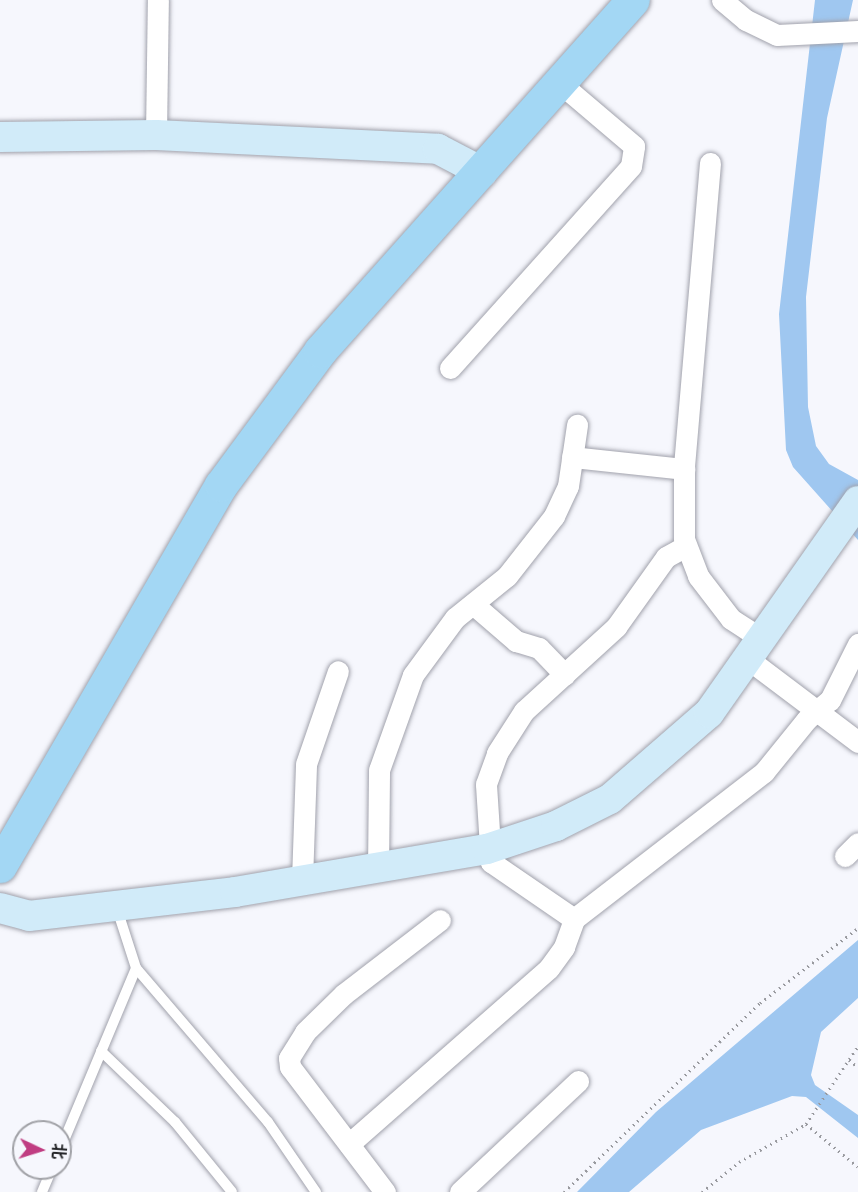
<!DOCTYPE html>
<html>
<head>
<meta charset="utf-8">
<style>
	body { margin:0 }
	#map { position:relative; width:858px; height:1192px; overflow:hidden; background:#f6f7fd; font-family:"DejaVu Sans","Noto Sans SC",sans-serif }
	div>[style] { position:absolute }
	.water>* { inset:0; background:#9fc7f0 }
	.path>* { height:3px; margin-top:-1.5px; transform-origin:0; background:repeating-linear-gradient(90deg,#999a9f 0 1.5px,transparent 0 6px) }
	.roads { filter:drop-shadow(0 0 2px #a1a2ac) drop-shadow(0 0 2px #a1a2ac) }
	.lane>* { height:10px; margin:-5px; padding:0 5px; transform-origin:5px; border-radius:5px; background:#fff }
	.street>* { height:21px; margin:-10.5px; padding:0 10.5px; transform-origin:10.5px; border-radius:10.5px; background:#fff }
	.secondary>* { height:30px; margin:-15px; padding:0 15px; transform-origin:15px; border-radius:15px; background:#d1ebf9 }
	.primary>* { height:33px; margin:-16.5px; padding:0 16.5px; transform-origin:16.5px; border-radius:16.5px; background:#a3d7f4 }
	span { translate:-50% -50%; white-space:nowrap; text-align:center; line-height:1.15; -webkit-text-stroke:4.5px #f6f7fd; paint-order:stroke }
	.north { position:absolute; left:12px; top:1120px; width:60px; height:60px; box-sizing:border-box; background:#f6f7fd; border:2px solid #a1a2a7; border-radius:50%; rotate:94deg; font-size:16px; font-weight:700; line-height:24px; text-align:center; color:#222326 }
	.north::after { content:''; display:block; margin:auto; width:21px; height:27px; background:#c03d82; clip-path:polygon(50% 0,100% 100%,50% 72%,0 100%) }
</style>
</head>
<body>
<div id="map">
	<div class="water">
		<i style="clip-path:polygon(815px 0,853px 0,827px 118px,806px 297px,808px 407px,816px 446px,829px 464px,858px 480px,858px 540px,793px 467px,786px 450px,779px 314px)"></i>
		<i style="clip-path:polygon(858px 940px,858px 998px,821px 1032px,811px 1075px,815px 1085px,858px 1115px,858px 1138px,806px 1097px,792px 1096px,701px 1130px,629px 1192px,577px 1192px,656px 1112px)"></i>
	</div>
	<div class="path">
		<i style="left:849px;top:1060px;width:11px;rotate:38deg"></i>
		<i style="left:806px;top:1124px;width:67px;rotate:39.6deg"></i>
		<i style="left:564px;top:1192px;width:272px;rotate:-44deg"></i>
		<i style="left:760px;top:1003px;width:123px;rotate:-37.4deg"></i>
		<i style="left:702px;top:1192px;width:48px;rotate:-39deg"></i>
		<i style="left:739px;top:1162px;width:77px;rotate:-29.6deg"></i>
		<i style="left:806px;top:1124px;width:94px;rotate:-56.3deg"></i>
	</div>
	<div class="roads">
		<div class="lane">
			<i style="left:117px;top:909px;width:62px;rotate:72.1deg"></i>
			<i style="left:136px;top:968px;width:203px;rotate:49.4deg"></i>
			<i style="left:268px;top:1122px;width:85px;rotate:55.6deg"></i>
			<i style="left:101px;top:1051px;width:103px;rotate:43.8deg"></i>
			<i style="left:175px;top:1122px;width:90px;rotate:50.8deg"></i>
			<i style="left:60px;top:1150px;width:197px;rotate:-67.3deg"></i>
			<i style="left:42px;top:1192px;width:26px;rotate:-67deg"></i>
		</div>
		<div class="street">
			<i style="left:722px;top:0;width:31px;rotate:40deg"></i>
			<i style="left:746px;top:20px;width:34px;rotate:26deg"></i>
			<i style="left:777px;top:35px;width:81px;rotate:-2.8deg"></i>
			<i style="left:156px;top:135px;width:135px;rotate:-89.2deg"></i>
			<i style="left:710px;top:163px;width:307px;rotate:94.9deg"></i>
			<i style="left:684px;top:469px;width:70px;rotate:90deg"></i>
			<i style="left:684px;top:539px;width:40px;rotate:69deg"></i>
			<i style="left:698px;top:576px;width:54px;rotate:52.5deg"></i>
			<i style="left:731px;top:619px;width:37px;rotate:33deg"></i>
			<i style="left:450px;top:368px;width:271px;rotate:-48.1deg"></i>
			<i style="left:631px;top:166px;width:20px;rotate:-81deg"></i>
			<i style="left:634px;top:146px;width:97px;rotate:-139.6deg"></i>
			<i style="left:572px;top:457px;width:113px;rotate:6.1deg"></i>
			<i style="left:473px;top:604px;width:57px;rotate:40.7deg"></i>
			<i style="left:516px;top:641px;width:24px;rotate:17deg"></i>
			<i style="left:539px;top:648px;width:37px;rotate:46deg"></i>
			<i style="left:748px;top:659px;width:138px;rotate:37deg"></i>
			<i style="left:845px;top:856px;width:18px;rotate:-45deg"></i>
			<i style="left:378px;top:870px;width:100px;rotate:-89.4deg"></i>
			<i style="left:379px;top:770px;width:101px;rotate:-70.3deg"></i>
			<i style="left:413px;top:675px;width:71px;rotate:-53.6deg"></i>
			<i style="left:455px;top:618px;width:67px;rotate:-38.9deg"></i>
			<i style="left:507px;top:576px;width:76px;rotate:-51.9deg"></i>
			<i style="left:554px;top:516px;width:33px;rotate:-65deg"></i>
			<i style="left:568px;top:486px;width:62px;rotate:-81.6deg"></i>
			<i style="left:302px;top:880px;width:116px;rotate:-88deg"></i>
			<i style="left:306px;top:764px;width:98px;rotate:-71deg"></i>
			<i style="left:574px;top:919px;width:240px;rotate:-37.7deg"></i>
			<i style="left:764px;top:772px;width:68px;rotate:-50.9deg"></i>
			<i style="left:807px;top:719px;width:30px;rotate:-40deg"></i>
			<i style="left:830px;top:700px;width:63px;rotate:-63.4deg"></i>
			<i style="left:349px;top:1144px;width:266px;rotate:-41.3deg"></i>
			<i style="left:549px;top:968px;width:26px;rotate:-54deg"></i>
			<i style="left:564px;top:947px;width:30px;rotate:-70deg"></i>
			<i style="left:574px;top:919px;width:101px;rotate:-145.5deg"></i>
			<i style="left:491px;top:862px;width:78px;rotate:-93.7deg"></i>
			<i style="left:486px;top:784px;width:33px;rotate:-70deg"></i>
			<i style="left:497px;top:753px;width:50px;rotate:-57.3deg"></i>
			<i style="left:524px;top:711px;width:125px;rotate:-42.4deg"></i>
			<i style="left:616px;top:627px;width:86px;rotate:-54.5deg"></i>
			<i style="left:666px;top:557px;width:23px;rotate:-29deg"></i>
			<i style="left:385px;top:1192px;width:157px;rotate:-127.2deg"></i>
			<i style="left:290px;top:1067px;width:9px;rotate:-96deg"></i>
			<i style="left:289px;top:1058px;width:31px;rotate:-58deg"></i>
			<i style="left:305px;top:1032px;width:54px;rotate:-44.3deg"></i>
			<i style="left:344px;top:994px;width:121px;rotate:-37.6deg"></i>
			<i style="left:460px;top:1192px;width:162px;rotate:-43.2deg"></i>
		</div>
		<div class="secondary">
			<i style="left:0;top:137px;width:156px;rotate:-0.7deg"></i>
			<i style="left:156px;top:135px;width:282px;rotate:2.8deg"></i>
			<i style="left:438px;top:149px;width:50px;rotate:27.6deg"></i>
			<i style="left:0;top:908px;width:30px;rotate:15deg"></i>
			<i style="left:29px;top:916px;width:207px;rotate:-6.6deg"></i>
			<i style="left:235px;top:892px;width:256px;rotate:-9.7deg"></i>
			<i style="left:487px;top:849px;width:73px;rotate:-18.4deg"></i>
			<i style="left:556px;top:826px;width:60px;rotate:-26.6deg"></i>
			<i style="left:610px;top:799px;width:131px;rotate:-41deg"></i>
			<i style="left:709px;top:713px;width:259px;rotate:-54.9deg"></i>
		</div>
		<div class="primary">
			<i style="left:0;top:866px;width:440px;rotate:-59.9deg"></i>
			<i style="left:221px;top:485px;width:167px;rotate:-53.5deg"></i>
			<i style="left:320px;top:351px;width:470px;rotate:-48.3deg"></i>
		</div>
	</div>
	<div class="north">北</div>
</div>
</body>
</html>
